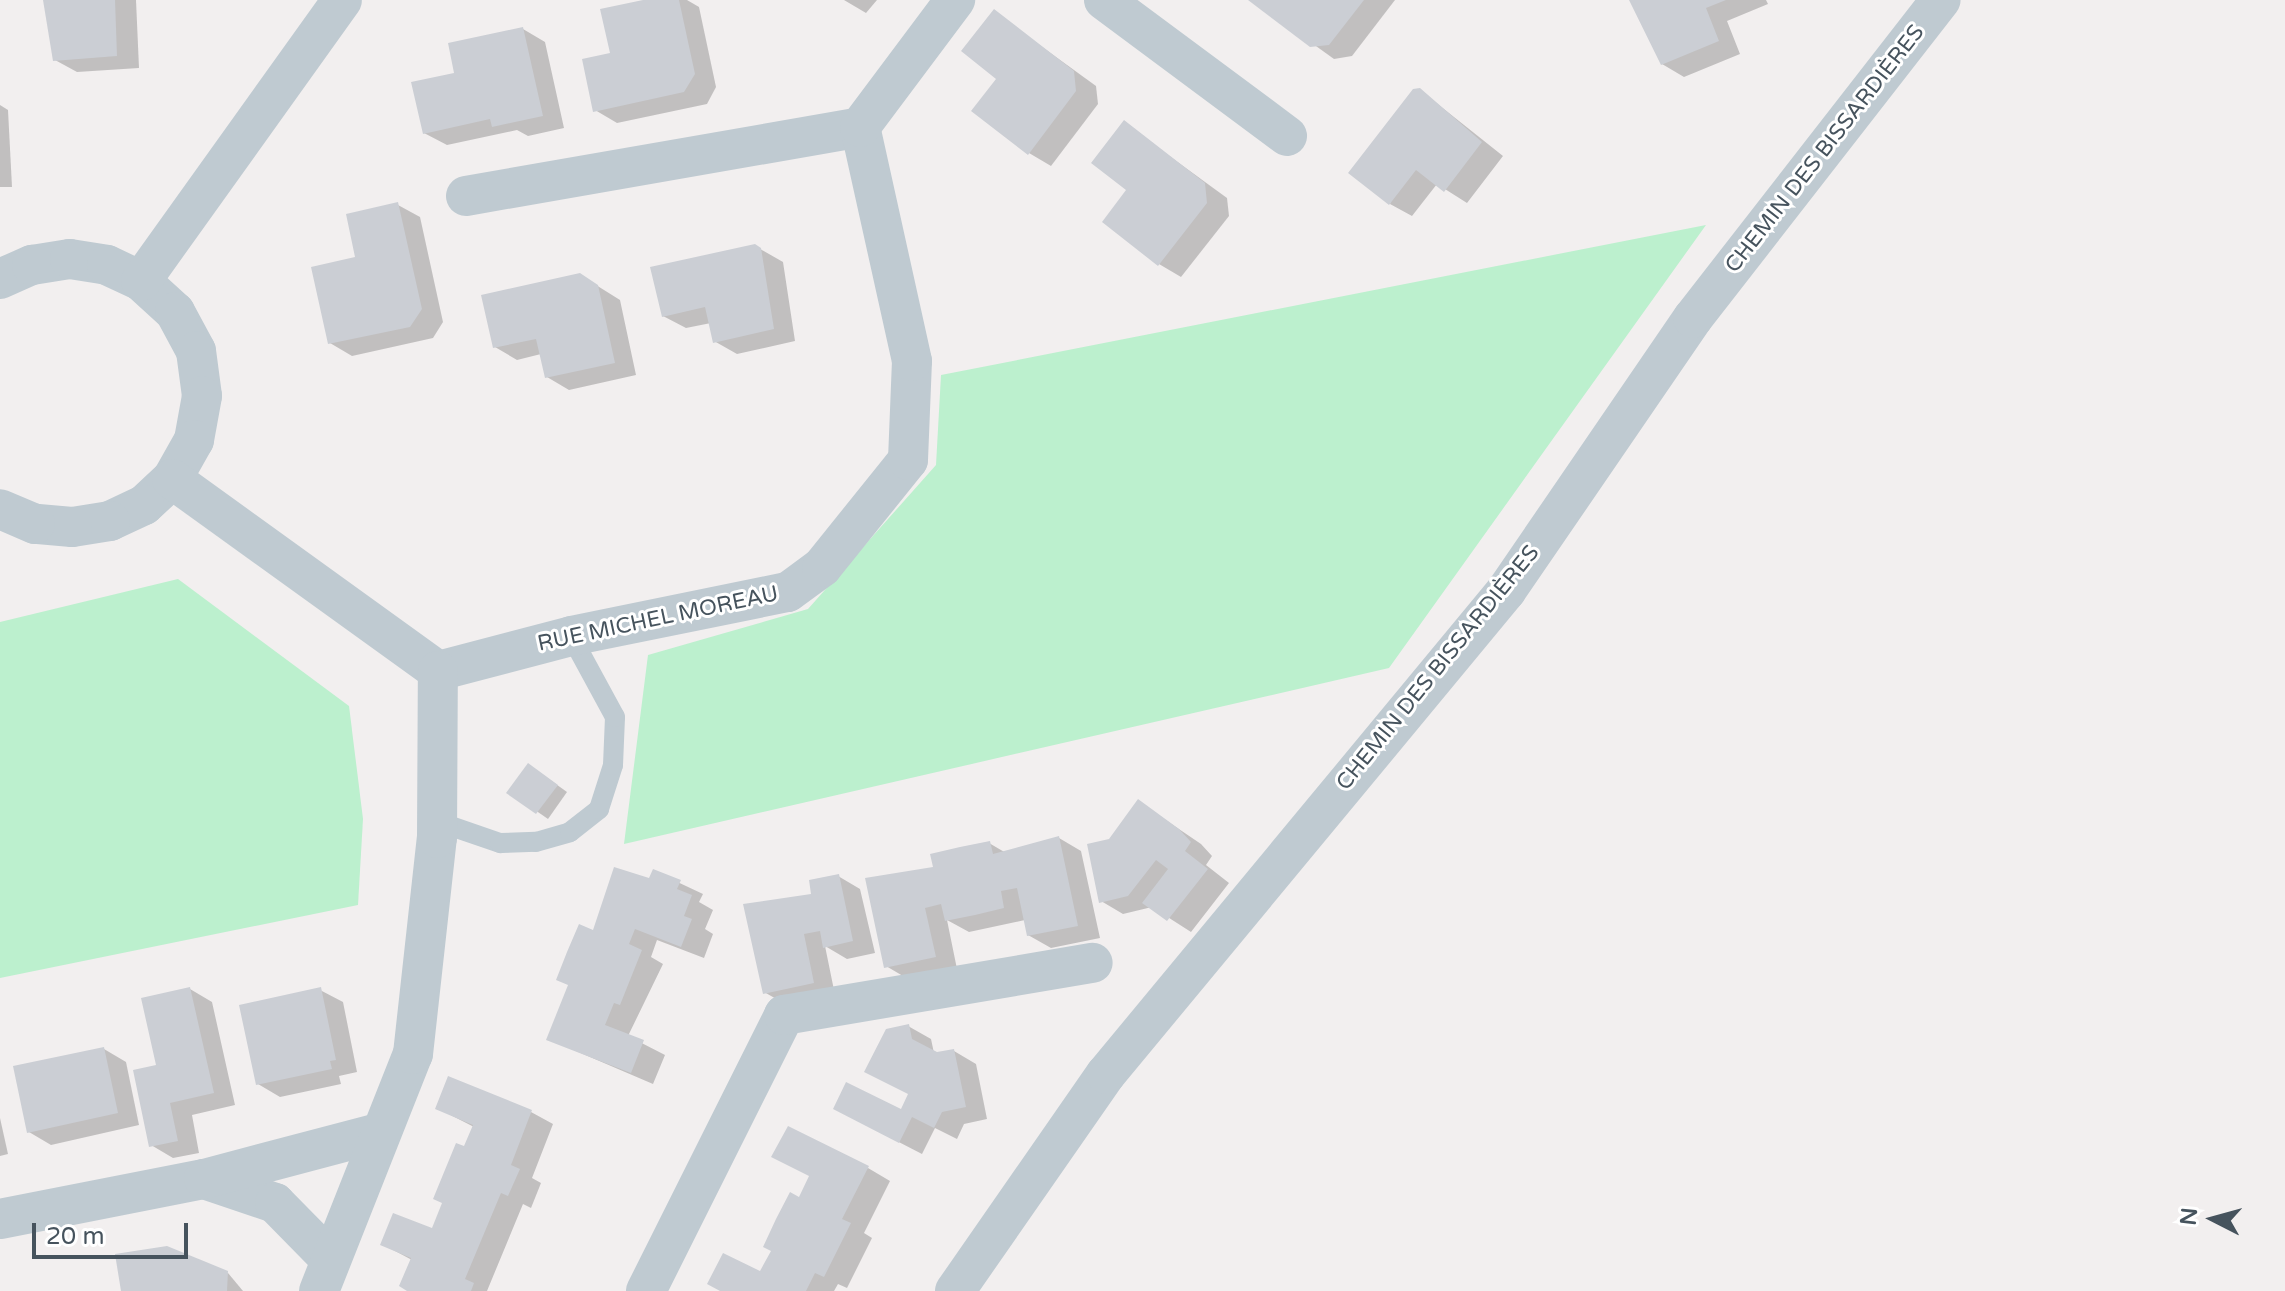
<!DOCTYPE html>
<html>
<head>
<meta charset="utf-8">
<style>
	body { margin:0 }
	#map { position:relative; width:2285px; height:1291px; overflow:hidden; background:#f2efef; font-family:"Varela Round",sans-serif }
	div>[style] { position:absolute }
	.green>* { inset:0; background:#bcf0ce }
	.shadow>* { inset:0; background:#0003 }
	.building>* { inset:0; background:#cbced4 }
	.service>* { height:20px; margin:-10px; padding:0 10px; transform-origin:10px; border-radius:10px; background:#bfcad1 }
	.minor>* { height:40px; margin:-20px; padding:0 20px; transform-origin:20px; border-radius:20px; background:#bfcad1 }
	span { translate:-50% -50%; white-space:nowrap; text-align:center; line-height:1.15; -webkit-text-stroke:6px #fff; paint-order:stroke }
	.street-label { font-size:22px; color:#46535d }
	.north { position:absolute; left:2173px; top:1179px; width:80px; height:80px; -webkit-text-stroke:6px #fff; paint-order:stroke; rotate:276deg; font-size:22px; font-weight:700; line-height:32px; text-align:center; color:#46535d }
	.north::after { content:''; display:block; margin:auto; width:28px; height:36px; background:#46535d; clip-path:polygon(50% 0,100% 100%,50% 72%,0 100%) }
	.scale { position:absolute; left:32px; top:1223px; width:156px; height:36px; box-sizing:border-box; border:4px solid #46535d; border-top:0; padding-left:10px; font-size:24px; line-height:28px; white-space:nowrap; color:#46535d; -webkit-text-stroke:6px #fff; paint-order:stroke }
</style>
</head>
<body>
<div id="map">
	<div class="green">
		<i style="clip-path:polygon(1706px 225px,1389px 668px,624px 844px,648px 655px,808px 609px,936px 465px,941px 375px)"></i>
		<i style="clip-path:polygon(178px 579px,349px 706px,363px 819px,358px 905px,0 978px,0 622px)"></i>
	</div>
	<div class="shadow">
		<i style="clip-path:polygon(45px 0,136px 0,139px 68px,77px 72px,55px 60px)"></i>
		<i style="clip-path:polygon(652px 0,687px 0,699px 7px,716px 87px,707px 104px,617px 123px,595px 110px,613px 54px)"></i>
		<i style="clip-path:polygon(844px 0,877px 0,866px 13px)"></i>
		<i style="clip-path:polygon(1252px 0,1395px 0,1352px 56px,1334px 59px)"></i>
		<i style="clip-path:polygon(1634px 0,1766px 0,1768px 4px,1727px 21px,1740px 54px,1684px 77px,1662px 64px)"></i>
		<i style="clip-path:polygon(994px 12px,1096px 86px,1098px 104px,1051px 166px,1029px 153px,999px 79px)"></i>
		<i style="clip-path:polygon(523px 29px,545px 42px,564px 128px,528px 136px,517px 130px,447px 145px,424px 133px,457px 74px)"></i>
		<i style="clip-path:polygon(1420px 90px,1503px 156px,1467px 203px,1437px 184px,1412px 216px,1390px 204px)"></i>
		<i style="clip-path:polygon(0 105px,8px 110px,12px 187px,0 187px)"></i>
		<i style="clip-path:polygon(1124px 123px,1227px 198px,1229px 216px,1181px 277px,1159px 264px,1129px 189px)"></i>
		<i style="clip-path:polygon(398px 205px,420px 217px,443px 322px,433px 338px,352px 356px,330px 343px,357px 259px)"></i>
		<i style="clip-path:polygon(755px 246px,783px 262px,795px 341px,737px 354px,714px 341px,711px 323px,686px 328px,663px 316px)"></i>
		<i style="clip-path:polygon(580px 275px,620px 300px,636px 375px,569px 390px,547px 377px,541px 354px,517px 360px,495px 347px)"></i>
		<i style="clip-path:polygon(539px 772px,567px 792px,548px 819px,509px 792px)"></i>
		<i style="clip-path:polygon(1139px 802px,1201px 844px,1212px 856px,1206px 865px,1229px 883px,1191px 932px,1152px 907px,1123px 914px,1101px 901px)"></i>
		<i style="clip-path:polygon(1059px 838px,1081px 851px,1100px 938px,1051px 948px,1028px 935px,1025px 920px,969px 932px,947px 920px,957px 969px,908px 979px,886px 966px,936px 869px,989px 843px,1006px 853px)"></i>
		<i style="clip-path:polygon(654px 871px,703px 894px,699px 902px,713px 910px,705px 929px,713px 934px,704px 958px,657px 940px,651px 957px,663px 964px,628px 1036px,665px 1055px,653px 1084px,548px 1039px,594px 933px,651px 881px)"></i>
		<i style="clip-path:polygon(838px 876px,860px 889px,875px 953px,847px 959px,825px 946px,835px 995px,787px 1005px,764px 992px,814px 896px)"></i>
		<i style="clip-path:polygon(190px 989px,212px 1002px,235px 1105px,192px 1115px,199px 1153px,173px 1158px,151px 1145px,159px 1066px)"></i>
		<i style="clip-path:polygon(320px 990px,343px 1002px,357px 1072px,339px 1076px,341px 1084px,280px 1097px,258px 1084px)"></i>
		<i style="clip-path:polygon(908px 1026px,931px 1039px,934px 1053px,954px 1051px,976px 1064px,987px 1119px,964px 1124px,957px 1139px,935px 1128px,922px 1154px,858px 1121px,902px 1112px,910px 1095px)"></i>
		<i style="clip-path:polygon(104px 1049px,126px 1062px,139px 1125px,51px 1145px,29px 1132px)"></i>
		<i style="clip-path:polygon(437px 1108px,531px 1112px,553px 1124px,532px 1178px,541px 1183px,531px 1208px,523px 1204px,487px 1291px,409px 1291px,412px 1260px,382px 1244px,433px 1231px,474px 1127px)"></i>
		<i style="clip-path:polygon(0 1118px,8px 1154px,0 1156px)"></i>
		<i style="clip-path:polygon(868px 1168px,890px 1181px,864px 1233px,872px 1238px,847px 1288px,838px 1284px,834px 1291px,722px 1291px,761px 1274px,799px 1199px)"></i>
		<i style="clip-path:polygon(228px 1273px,243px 1291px,123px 1291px)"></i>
	</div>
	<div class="building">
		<i style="clip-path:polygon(43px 0,115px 0,117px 56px,53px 61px)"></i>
		<i style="clip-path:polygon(643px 0,679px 0,695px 74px,684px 92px,593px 112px,582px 59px,610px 53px,600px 9px)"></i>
		<i style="clip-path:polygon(1248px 0,1364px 0,1329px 45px,1310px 47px)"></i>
		<i style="clip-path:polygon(1629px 0,1726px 0,1706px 8px,1719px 41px,1661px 65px)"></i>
		<i style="clip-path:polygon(994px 9px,1074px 71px,1076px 91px,1028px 155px,971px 111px,996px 79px,961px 51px)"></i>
		<i style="clip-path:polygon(523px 27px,543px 116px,492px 127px,490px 119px,423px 134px,411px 82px,454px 73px,448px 43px)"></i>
		<i style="clip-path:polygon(1420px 88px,1482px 142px,1444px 192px,1416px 170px,1389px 205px,1348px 173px,1413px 89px)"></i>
		<i style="clip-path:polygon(1124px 120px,1205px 183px,1207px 203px,1158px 266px,1102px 222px,1126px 190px,1091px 163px)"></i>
		<i style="clip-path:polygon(398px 202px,422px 309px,410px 327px,328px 344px,311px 267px,355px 257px,346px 214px)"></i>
		<i style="clip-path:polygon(755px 244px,761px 248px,774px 329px,713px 343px,705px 307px,662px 317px,650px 267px)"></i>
		<i style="clip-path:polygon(580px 273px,598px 285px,615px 363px,545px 378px,536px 339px,493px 348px,481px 295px)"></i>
		<i style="clip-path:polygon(528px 763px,558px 785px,536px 814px,506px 793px)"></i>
		<i style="clip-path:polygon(1138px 799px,1179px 829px,1191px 842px,1185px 851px,1208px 869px,1167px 921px,1142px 903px,1168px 869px,1156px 860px,1128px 896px,1099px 903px,1087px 844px,1109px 839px)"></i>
		<i style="clip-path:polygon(1059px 836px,1078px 926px,1027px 936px,1017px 888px,1001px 891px,1004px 908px,975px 915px,945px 921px,941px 904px,925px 908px,936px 957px,884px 968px,865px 878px,933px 867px,930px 854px,960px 847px,990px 841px,993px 854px)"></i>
		<i style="clip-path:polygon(614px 867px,649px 878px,653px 869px,681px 880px,677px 889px,692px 895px,684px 916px,692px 919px,681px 947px,635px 929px,629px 944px,642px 950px,620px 1005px,614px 1003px,605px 1025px,644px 1040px,631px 1073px,546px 1040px,568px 985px,556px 980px,567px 952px,579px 924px,593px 930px)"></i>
		<i style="clip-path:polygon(839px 874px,853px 941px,823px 948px,820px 931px,804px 934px,814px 983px,763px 994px,743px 904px,811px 894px,809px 880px)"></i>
		<i style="clip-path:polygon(190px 987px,214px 1093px,170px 1103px,178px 1141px,149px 1147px,133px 1070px,156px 1065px,141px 998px)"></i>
		<i style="clip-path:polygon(321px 987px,336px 1060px,330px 1061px,332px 1069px,256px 1085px,239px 1005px)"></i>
		<i style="clip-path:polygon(909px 1024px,912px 1039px,937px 1052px,954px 1049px,966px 1107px,942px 1112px,934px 1128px,912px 1117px,899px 1143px,833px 1109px,846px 1082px,901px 1109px,908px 1094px,864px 1072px,886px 1029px)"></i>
		<i style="clip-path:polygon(104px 1047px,118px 1113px,27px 1133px,13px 1066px)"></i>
		<i style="clip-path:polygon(448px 1076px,532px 1110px,511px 1165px,520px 1169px,508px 1196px,501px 1193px,465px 1279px,474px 1283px,471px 1291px,407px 1291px,399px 1286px,411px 1258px,380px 1245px,393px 1213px,432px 1228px,442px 1203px,433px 1199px,456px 1143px,464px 1146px,473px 1125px,435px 1109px)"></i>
		<i style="clip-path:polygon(788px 1126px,869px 1166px,842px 1219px,851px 1223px,824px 1277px,815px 1273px,806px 1291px,720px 1291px,707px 1284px,723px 1253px,760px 1271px,771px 1251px,763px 1247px,776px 1219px,790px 1192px,799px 1197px,809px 1176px,771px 1157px)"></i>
		<i style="clip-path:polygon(167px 1246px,228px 1271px,227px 1291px,121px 1291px,115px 1254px)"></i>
	</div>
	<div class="service">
		<i style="left:436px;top:821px;width:68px;rotate:19deg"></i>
		<i style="left:500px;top:843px;width:36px;rotate:-2deg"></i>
		<i style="left:536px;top:842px;width:35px;rotate:-16deg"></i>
		<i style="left:570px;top:832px;width:37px;rotate:-38deg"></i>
		<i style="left:599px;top:809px;width:46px;rotate:-72.3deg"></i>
		<i style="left:613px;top:765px;width:48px;rotate:-87.6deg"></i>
		<i style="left:615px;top:717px;width:92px;rotate:-118.5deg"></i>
	</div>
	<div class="minor">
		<i style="left:1104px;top:0;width:228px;rotate:36.6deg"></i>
		<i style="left:466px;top:196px;width:400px;rotate:-9.9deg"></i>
		<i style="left:0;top:279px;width:35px;rotate:-24deg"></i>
		<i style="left:32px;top:265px;width:38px;rotate:-9deg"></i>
		<i style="left:70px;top:259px;width:37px;rotate:9deg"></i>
		<i style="left:107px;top:265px;width:38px;rotate:25deg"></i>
		<i style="left:141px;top:281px;width:46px;rotate:42.4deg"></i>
		<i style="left:175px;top:312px;width:44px;rotate:61.7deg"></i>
		<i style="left:196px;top:351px;width:45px;rotate:82.4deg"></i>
		<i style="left:202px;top:396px;width:45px;rotate:100.3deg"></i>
		<i style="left:194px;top:440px;width:45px;rotate:119.4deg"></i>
		<i style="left:172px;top:479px;width:38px;rotate:137deg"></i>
		<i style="left:144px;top:505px;width:38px;rotate:155deg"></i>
		<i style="left:110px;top:521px;width:38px;rotate:171deg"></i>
		<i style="left:72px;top:527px;width:37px;rotate:-175deg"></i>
		<i style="left:35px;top:524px;width:38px;rotate:-157deg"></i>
		<i style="left:141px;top:281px;width:345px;rotate:-54.4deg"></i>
		<i style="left:172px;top:479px;width:328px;rotate:35.8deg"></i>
		<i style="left:438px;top:671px;width:138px;rotate:-14.7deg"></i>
		<i style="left:571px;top:636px;width:221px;rotate:-11.5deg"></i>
		<i style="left:788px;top:592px;width:42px;rotate:-36.3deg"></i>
		<i style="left:822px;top:567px;width:137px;rotate:-51.2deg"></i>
		<i style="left:908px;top:460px;width:99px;rotate:-87.7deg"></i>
		<i style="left:912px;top:361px;width:240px;rotate:-102.5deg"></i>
		<i style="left:860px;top:127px;width:159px;rotate:-53.2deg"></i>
		<i style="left:204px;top:1179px;width:75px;rotate:18.7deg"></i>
		<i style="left:275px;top:1203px;width:78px;rotate:45.5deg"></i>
		<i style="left:0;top:1219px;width:208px;rotate:-11.1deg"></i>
		<i style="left:204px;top:1179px;width:180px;rotate:-14.8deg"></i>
		<i style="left:319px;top:1291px;width:255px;rotate:-68.4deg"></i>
		<i style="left:413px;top:1054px;width:217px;rotate:-83.7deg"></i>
		<i style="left:437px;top:838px;width:167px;rotate:-89.7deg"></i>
		<i style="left:646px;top:1291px;width:309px;rotate:-63.4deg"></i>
		<i style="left:784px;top:1015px;width:313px;rotate:-9.6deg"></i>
		<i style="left:955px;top:1291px;width:264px;rotate:-55.2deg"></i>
		<i style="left:1106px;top:1074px;width:627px;rotate:-50.37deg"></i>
		<i style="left:1506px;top:591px;width:331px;rotate:-55.6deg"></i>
		<i style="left:1693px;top:318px;width:403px;rotate:-52.1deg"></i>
	</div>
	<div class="street-label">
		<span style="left:1825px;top:149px;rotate:-52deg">CHEMIN DES BISSARDIÈRES</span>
		<span style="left:658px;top:619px;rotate:-12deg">RUE MICHEL MOREAU</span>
		<span style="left:1438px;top:668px;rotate:-51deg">CHEMIN DES BISSARDIÈRES</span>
	</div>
	<div class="north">N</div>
	<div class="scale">20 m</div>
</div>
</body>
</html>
